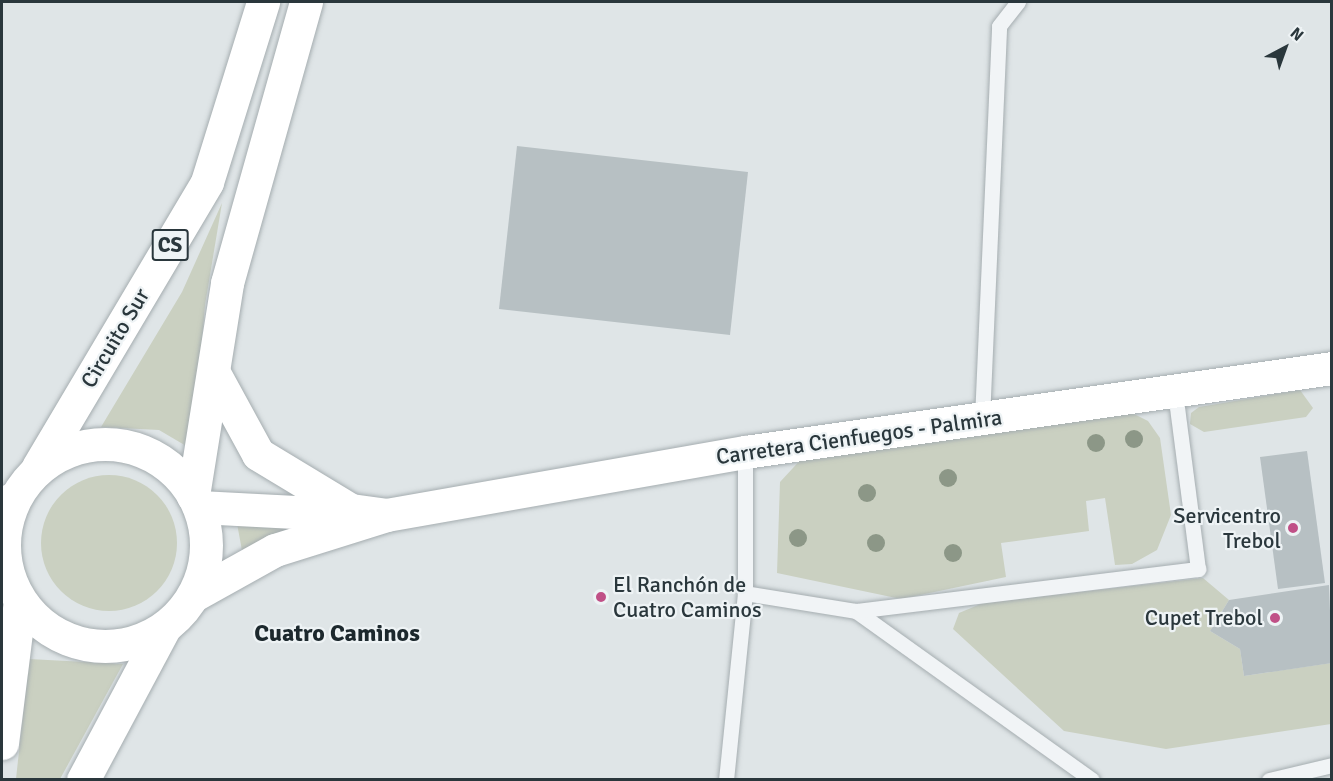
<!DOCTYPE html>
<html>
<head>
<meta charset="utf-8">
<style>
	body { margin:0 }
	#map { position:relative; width:1333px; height:781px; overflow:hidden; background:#dfe5e7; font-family:Signika,sans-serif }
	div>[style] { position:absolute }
	.green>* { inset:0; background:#cad0c1 }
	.round { border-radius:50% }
	.building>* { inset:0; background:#b7c0c3 }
	.roads { filter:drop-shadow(0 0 2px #a5adb0) drop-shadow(0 0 2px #a5adb0) }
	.lane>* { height:15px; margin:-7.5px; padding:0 7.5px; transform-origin:7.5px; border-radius:7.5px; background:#f1f4f6 }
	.secondary>* { height:33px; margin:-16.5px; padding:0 16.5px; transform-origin:16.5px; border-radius:16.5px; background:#fff }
	.primary>* { height:33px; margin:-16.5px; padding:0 16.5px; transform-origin:16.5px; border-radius:16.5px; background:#fff }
	.highway>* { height:33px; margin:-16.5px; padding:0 16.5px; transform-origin:16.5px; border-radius:16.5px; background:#fff }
	.highway>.ring { margin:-16.5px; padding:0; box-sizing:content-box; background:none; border:33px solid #fff; border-radius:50% }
	.trees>* { width:18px; height:18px; margin:-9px; border-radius:50%; background:#8c9787 }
	.dots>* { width:16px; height:16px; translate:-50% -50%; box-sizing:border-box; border:3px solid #eef3f5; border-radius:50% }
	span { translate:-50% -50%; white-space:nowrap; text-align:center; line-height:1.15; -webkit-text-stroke:4.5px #eef3f5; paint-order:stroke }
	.shield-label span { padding:2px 4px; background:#eef3f5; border:2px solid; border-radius:4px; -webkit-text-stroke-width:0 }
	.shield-label { font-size:21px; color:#2a373c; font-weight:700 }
	.street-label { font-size:22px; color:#2a373c }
	.poi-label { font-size:22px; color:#2a373c }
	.right { translate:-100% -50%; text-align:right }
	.left { translate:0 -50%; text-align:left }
	.neighbourhood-label { font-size:24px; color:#1c282d; font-weight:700 }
	.frame { position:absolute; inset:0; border:3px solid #2a373c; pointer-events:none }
	.north { position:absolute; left:1255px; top:18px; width:60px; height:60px; -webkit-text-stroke:4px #eef3f5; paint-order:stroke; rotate:41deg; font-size:16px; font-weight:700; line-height:24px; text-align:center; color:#2a373c }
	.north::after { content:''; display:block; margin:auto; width:21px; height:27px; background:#2a373c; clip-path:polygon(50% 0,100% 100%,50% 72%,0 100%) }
</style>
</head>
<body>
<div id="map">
	<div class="green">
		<i style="clip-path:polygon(222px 203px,205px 305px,193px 450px,159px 430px,101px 427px,182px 292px)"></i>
		<i style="clip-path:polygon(1300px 390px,1313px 408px,1306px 417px,1204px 432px,1190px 424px,1191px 413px,1199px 407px)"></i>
		<i style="clip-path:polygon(1126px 410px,1148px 421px,1160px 438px,1171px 515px,1157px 550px,1132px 564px,1115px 565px,1105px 498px,1086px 501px,1089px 531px,1001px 543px,1006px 577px,901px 599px,777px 573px,780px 482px,805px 455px)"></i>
		<i class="round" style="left:41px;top:475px;width:136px;height:136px"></i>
		<i style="clip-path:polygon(236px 518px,293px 530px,243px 556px)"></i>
		<i style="clip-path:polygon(1203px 578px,1229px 600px,1210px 631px,1240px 649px,1244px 676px,1331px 663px,1331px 724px,1166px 749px,1064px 731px,953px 629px,959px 613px,983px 603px)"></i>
		<i style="clip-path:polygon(29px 659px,123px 664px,60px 779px,16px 779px)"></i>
	</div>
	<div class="building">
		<i style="clip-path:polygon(517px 146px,748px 172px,730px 335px,499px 309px)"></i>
		<i style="clip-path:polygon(1307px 451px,1325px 583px,1278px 589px,1260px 457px)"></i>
		<i style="clip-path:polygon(1329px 585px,1332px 663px,1244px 676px,1240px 649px,1210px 631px,1229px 600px)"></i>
	</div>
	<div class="roads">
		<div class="lane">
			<i style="left:982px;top:419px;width:393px;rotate:-87.5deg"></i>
			<i style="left:999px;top:26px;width:31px;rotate:-52deg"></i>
			<i style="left:745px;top:593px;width:112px;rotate:9.2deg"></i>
			<i style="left:856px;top:611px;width:290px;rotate:35.6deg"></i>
			<i style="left:856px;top:611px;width:345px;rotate:-7deg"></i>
			<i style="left:1198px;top:569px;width:178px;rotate:-97.4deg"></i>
			<i style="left:726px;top:780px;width:188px;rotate:-84.2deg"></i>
			<i style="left:745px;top:593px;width:141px;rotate:-90deg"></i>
			<i style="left:1269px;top:780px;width:65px;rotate:-13.4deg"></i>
		</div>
		<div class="secondary">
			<i style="left:2px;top:504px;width:13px;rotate:-27deg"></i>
			<i style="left:2px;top:583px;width:6px"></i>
		</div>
		<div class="primary">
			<i style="left:215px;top:375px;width:90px;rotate:61.4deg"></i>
			<i style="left:258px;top:454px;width:109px;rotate:31.1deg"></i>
			<i style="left:351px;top:510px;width:35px;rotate:8deg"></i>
			<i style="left:199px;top:507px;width:154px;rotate:3deg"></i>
			<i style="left:194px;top:595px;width:93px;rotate:-29.1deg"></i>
			<i style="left:275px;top:550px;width:117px;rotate:-17.4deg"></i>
			<i style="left:387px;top:515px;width:364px;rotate:-10deg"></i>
			<i style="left:745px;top:452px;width:593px;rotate:-8.14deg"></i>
		</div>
		<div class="highway">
			<i class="ring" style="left:4px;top:444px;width:169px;height:169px"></i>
			<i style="left:38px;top:467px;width:331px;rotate:-59.3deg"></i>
			<i style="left:207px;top:182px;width:189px;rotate:-72.7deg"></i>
			<i style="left:193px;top:496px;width:216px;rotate:-80.9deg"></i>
			<i style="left:227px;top:283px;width:292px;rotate:-74.3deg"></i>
			<i style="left:2px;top:743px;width:143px;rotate:-82.8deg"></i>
			<i style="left:83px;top:780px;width:172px;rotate:-61.9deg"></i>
		</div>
	</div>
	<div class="trees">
		<i style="left:1134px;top:439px"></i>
		<i style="left:1096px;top:443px"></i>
		<i style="left:948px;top:478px"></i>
		<i style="left:867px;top:493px"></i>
		<i style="left:798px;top:538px"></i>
		<i style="left:876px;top:543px"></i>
		<i style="left:953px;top:553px"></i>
	</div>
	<div class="dots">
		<i style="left:1293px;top:528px;background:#c05087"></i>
		<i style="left:601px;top:597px;background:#c05087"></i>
		<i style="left:1275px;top:618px;background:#c05087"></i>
	</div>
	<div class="shield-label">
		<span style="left:170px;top:245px">CS</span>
	</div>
	<div class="street-label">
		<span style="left:115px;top:338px;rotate:-59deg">Circuito Sur</span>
		<span style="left:859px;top:437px;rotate:-8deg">Carretera Cienfuegos - Palmira</span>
	</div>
	<div class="poi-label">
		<span class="right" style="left:1281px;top:528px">Servicentro<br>Trebol</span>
		<span class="left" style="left:613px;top:597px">El Ranchón de<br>Cuatro Caminos</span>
		<span class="right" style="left:1263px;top:618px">Cupet Trebol</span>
	</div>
	<div class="neighbourhood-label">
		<span style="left:337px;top:634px">Cuatro Caminos</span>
	</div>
	<div class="frame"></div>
	<div class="north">N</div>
</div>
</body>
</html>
